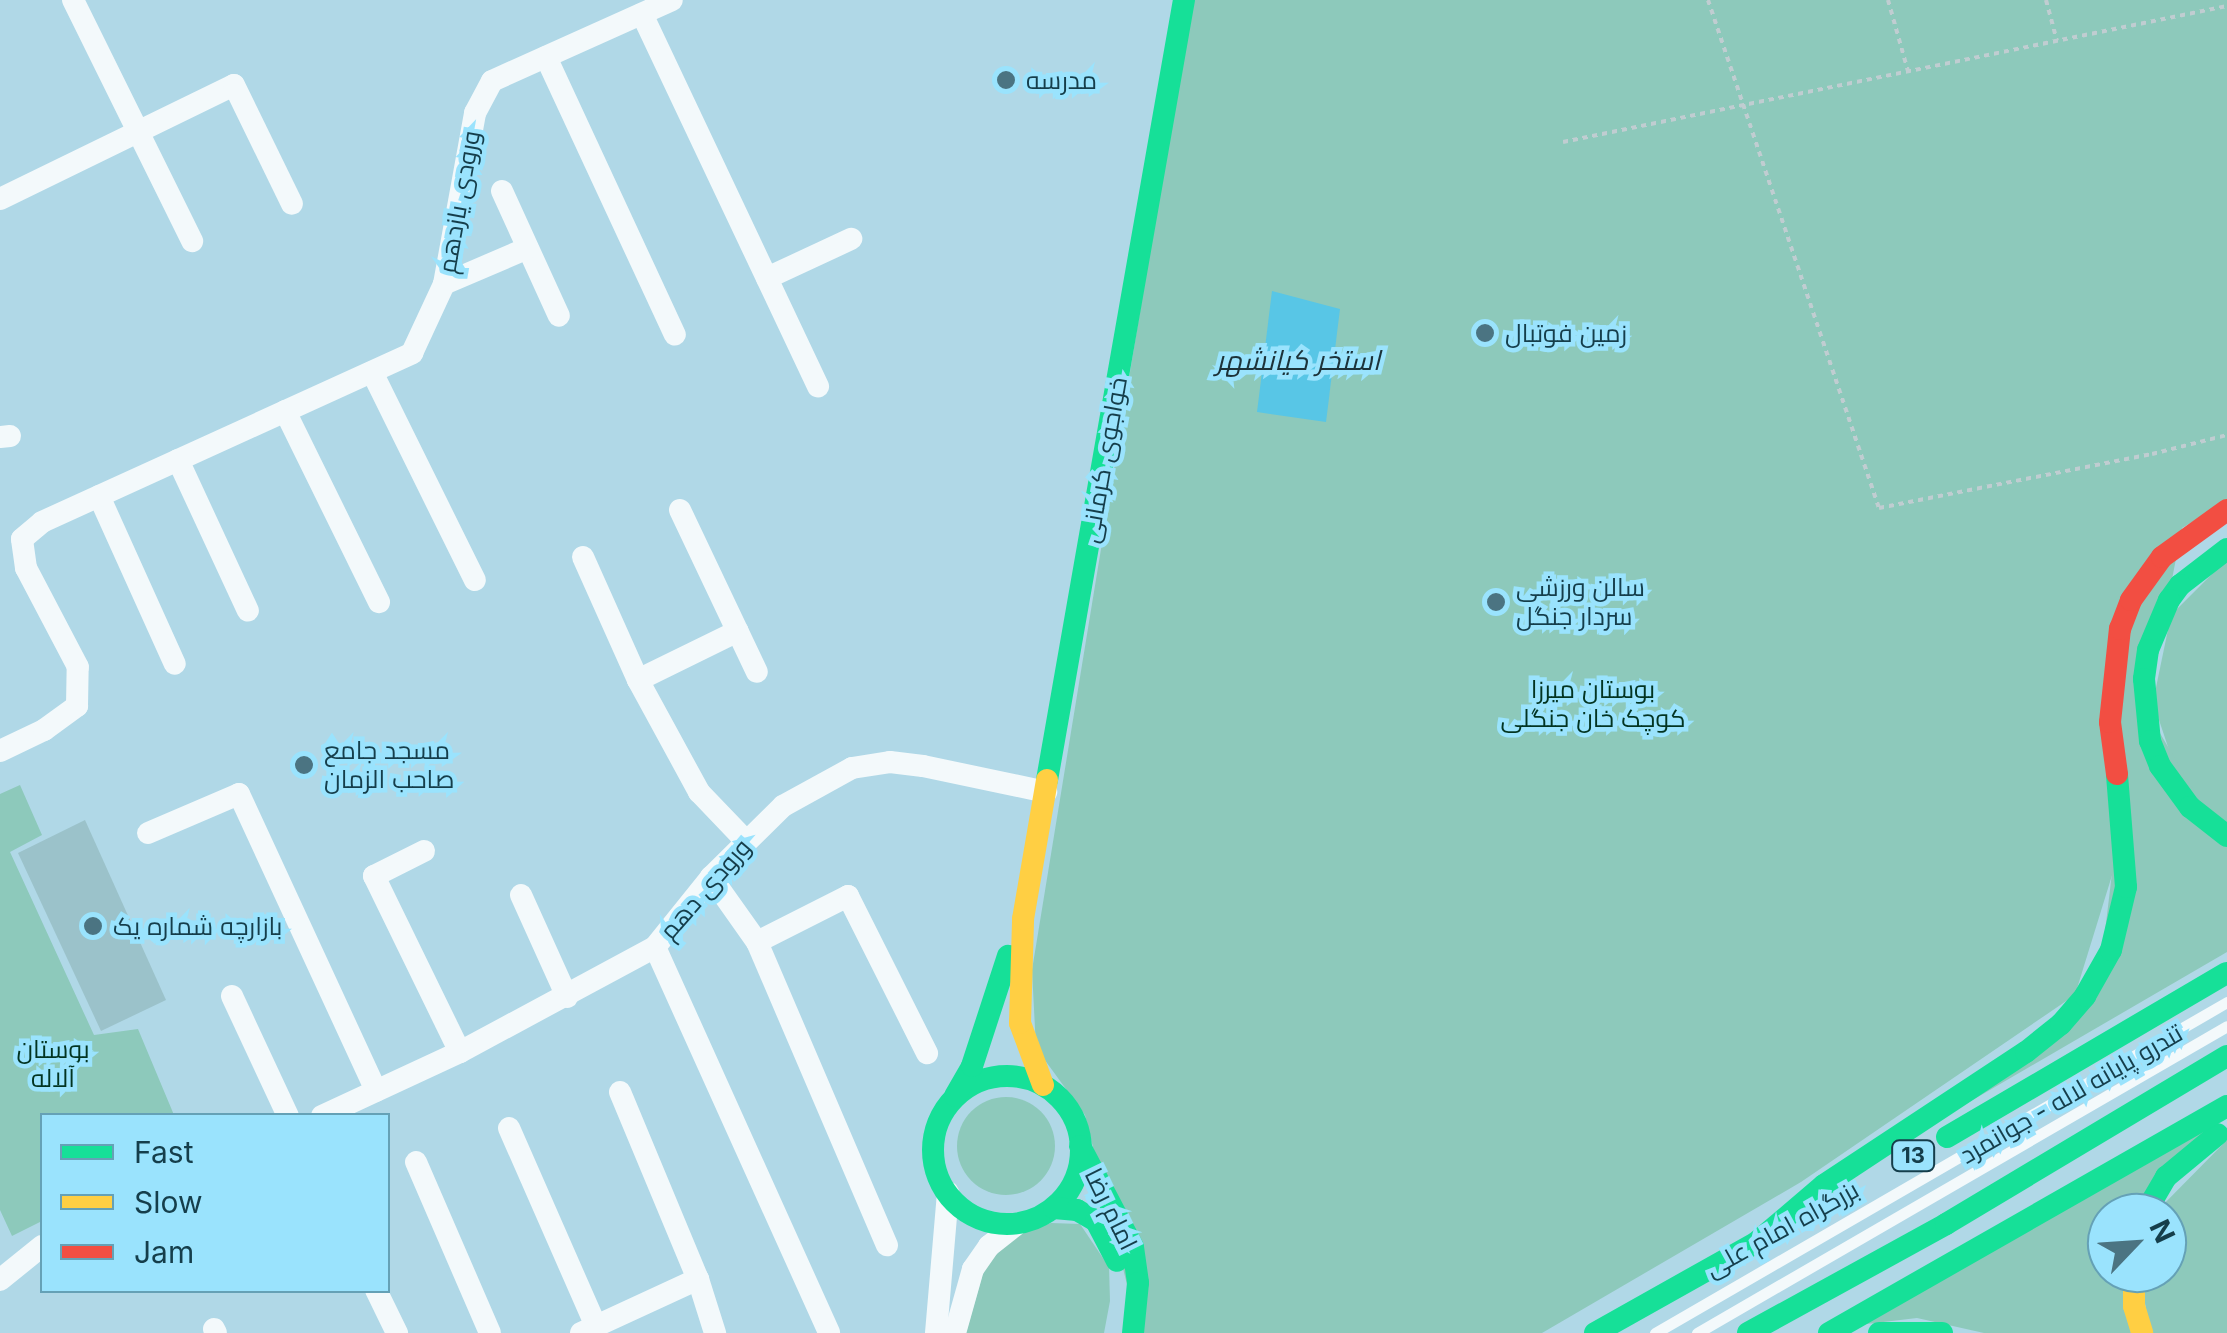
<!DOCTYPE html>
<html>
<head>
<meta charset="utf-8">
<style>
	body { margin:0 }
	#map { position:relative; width:2227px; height:1333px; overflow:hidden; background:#b0d8e7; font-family:Inter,Cairo,sans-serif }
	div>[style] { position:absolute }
	.green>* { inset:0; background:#8dc9bb }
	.round { border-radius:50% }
	.water>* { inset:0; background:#58c6e6 }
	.building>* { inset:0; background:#9bc2ca }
	.path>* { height:4px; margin-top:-2px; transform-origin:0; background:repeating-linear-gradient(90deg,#c0cdd1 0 5px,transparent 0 10px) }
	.lane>* { height:11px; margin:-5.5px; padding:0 5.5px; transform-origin:5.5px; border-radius:5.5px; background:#f3f9fb }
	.street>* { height:22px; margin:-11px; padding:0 11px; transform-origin:11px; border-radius:11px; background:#f3f9fb }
	.fast>* { height:22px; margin:-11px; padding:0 11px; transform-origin:11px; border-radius:11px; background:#16e098 }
	.fast>.ring { margin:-11px; padding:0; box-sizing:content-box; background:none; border:22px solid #16e098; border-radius:50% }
	.slow>* { height:22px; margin:-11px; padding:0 11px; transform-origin:11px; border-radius:11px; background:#ffcf43 }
	.jam>* { height:22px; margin:-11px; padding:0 11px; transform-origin:11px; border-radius:11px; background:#f24e42 }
	.dots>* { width:28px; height:28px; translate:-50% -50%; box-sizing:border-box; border:5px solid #9ae3fd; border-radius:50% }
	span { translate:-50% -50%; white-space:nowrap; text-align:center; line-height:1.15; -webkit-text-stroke:9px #9ae3fd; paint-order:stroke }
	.shield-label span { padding:2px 8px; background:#9ae3fd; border:2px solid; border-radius:8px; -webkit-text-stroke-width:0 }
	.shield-label { font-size:22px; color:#153e4b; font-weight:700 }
	.poi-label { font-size:25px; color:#153e4b }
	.left { translate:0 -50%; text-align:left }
	.street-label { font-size:25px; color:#153e4b }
	.park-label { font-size:25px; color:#023421 }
	.water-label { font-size:28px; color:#1c3239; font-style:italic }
	.legend { position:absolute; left:40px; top:1113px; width:350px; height:180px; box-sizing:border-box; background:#9ae3fd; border:2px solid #65a1b6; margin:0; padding:12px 18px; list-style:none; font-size:30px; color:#153e4b }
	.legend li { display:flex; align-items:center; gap:20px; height:50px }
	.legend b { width:50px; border:2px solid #65a1b6 }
	.north { position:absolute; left:2087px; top:1193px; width:100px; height:100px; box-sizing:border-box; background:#9ae3fd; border:2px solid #65a1b6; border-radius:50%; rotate:65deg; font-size:28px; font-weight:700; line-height:40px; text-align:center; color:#153e4b }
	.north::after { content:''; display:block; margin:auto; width:35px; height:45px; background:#4b7482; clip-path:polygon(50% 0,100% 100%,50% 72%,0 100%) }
</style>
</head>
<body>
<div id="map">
	<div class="green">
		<i style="clip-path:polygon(1191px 0,2227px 0,2227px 501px,2182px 528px,2118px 856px,2075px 995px,1801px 1182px,1542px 1333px,1139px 1333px,1085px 1115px,1036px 1048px,1032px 970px)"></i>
		<i style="clip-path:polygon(2227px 559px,2227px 826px,2181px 786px,2153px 702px,2171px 615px)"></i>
		<i style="clip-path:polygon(2134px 689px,2227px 847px,2227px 952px,1892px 1147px,2098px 990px)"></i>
		<i style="clip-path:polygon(20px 785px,42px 835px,10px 852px,94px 1035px,138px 1029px,174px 1115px,42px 1116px,42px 1221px,12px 1236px,0 1210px,0 794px)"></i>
		<i class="round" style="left:957px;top:1097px;width:98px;height:98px"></i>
		<i style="clip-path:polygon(2227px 1114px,2133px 1213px,2107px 1213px,2107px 1273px,2123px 1273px,2131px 1333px,1984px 1333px,1917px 1318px,1858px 1325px)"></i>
		<i style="clip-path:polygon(2227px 1140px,2227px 1333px,2150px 1333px,2140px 1273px,2167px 1273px,2167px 1213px,2155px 1213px)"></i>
		<i style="clip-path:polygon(1051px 1223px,1080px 1224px,1109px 1267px,1110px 1301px,1104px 1333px,966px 1333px,983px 1273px,994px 1256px,1020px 1234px)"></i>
	</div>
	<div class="water">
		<i style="clip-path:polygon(1272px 291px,1340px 309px,1326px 422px,1257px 412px)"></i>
	</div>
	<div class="building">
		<i style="clip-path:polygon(85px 820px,166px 1000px,101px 1031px,18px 853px)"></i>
	</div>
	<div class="path">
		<i style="left:1708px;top:0;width:536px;rotate:71.4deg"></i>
		<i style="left:1879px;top:508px;width:278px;rotate:-11.2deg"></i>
		<i style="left:2152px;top:454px;width:77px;rotate:-14.2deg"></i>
		<i style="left:1888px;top:0;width:74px;rotate:74.3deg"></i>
		<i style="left:2046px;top:0;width:42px;rotate:75deg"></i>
		<i style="left:1563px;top:142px;width:678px;rotate:-11.58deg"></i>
	</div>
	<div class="lane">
		<i style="left:1655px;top:1333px;width:661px;rotate:-30.06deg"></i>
		<i style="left:1697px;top:1333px;width:612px;rotate:-30.08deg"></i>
	</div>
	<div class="street">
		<i style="left:73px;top:0;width:269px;rotate:63.7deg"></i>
		<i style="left:642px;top:14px;width:412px;rotate:64.7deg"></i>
		<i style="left:546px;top:57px;width:306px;rotate:65.1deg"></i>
		<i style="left:502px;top:191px;width:137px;rotate:65.5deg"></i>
		<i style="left:0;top:199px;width:260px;rotate:-26deg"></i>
		<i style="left:234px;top:85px;width:132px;rotate:64deg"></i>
		<i style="left:767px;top:278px;width:93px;rotate:-24.9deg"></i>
		<i style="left:444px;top:284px;width:91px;rotate:-23.2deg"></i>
		<i style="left:372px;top:372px;width:232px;rotate:63.7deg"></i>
		<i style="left:285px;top:411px;width:213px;rotate:63.8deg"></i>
		<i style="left:0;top:437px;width:10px;rotate:-6deg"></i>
		<i style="left:178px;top:460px;width:166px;rotate:65.1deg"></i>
		<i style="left:99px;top:496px;width:184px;rotate:65.7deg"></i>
		<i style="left:680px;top:510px;width:179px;rotate:64.6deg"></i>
		<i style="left:583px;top:557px;width:135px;rotate:65.9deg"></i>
		<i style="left:638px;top:680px;width:128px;rotate:61.4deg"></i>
		<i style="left:699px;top:792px;width:68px;rotate:46.2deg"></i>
		<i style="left:638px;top:680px;width:111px;rotate:-26.1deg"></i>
		<i style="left:0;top:751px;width:49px;rotate:-25.5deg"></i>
		<i style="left:44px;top:730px;width:41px;rotate:-36deg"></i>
		<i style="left:77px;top:706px;width:39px;rotate:-89deg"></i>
		<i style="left:78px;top:667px;width:112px;rotate:-117.7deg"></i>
		<i style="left:26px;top:568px;width:29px;rotate:-98deg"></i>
		<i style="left:22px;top:539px;width:26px;rotate:-40deg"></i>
		<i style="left:42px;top:522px;width:407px;rotate:-24.5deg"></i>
		<i style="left:412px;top:353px;width:76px;rotate:-65.1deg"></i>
		<i style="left:444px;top:284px;width:174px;rotate:-79.7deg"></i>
		<i style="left:475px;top:113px;width:36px;rotate:-62deg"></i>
		<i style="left:492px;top:81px;width:197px;rotate:-24.2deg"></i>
		<i style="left:148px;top:833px;width:99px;rotate:-23.2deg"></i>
		<i style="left:239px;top:794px;width:327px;rotate:65.2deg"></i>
		<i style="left:424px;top:851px;width:56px;rotate:153.4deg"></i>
		<i style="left:374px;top:876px;width:196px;rotate:64deg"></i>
		<i style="left:711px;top:877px;width:80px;rotate:54.7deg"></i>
		<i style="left:757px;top:942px;width:330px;rotate:66.8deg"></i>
		<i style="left:521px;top:895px;width:112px;rotate:65.7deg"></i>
		<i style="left:757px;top:942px;width:102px;rotate:-26.8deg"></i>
		<i style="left:848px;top:896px;width:176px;rotate:63.3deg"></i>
		<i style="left:655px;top:947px;width:423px;rotate:65.7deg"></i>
		<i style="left:232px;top:996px;width:132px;rotate:65deg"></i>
		<i style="left:620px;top:1092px;width:203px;rotate:67.4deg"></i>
		<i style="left:322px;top:1116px;width:152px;rotate:-24.9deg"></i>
		<i style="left:460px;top:1052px;width:221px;rotate:-28.3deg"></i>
		<i style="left:655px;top:947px;width:90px;rotate:-51.3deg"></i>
		<i style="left:711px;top:877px;width:101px;rotate:-44.6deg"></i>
		<i style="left:783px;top:806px;width:79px;rotate:-28.8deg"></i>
		<i style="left:852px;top:768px;width:38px;rotate:-9deg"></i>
		<i style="left:890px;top:762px;width:33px;rotate:7deg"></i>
		<i style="left:923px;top:766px;width:126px;rotate:11.9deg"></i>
		<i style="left:509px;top:1128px;width:216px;rotate:66.3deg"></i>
		<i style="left:416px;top:1162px;width:186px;rotate:66.6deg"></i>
		<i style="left:0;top:1280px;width:54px;rotate:-39deg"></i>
		<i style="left:376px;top:1290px;width:48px;rotate:64deg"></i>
		<i style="left:214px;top:1329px;width:4px;rotate:63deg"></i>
		<i style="left:581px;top:1333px;width:129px;rotate:-24.8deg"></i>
		<i style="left:698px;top:1279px;width:57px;rotate:72.5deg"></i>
		<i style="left:936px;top:1333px;width:141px;rotate:-85.1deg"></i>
		<i style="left:955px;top:1333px;width:66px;rotate:-74.3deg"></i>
		<i style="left:973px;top:1269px;width:28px;rotate:-55deg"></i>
		<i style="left:989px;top:1246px;width:36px;rotate:-38deg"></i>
	</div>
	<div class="fast">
		<i style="left:2227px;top:549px;width:59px;rotate:142.5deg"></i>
		<i style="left:2180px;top:585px;width:19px;rotate:126deg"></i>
		<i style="left:2169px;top:600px;width:54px;rotate:112.8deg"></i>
		<i style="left:2148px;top:650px;width:29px;rotate:98deg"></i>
		<i style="left:2144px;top:679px;width:62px;rotate:84.5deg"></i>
		<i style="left:2150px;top:741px;width:27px;rotate:68deg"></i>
		<i style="left:2160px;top:766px;width:51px;rotate:53.8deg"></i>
		<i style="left:2190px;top:807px;width:47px;rotate:38.1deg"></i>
		<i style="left:1047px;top:780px;width:792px;rotate:-80.04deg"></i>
		<i class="ring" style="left:933px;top:1076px;width:126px;height:126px"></i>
		<i style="left:955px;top:1096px;width:34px;rotate:-60deg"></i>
		<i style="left:972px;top:1066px;width:116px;rotate:-71.9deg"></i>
		<i style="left:1947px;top:1137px;width:324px;rotate:-30.4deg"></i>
		<i style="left:1080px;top:1146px;width:114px;rotate:62.3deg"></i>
		<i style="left:1133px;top:1247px;width:36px;rotate:82deg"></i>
		<i style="left:1138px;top:1283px;width:50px;rotate:95.7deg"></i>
		<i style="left:1054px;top:1208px;width:23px;rotate:5deg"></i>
		<i style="left:1077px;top:1210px;width:22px;rotate:30deg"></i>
		<i style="left:1096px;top:1221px;width:45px;rotate:62.3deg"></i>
		<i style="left:2145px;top:1213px;width:42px;rotate:-59.7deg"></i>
		<i style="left:2166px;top:1177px;width:67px;rotate:-39.6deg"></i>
		<i style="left:1757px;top:1242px;width:88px;rotate:-40.4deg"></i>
		<i style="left:1824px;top:1185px;width:242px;rotate:-33.4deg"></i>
		<i style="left:2026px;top:1052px;width:45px;rotate:-38.7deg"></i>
		<i style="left:2061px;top:1024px;width:37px;rotate:-49deg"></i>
		<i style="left:2085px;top:996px;width:53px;rotate:-60.5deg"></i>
		<i style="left:2111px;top:950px;width:65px;rotate:-76.6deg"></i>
		<i style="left:2126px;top:887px;width:113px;rotate:-94.6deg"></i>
		<i style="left:1595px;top:1333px;width:212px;rotate:-29.3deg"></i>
		<i style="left:1748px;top:1333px;width:226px;rotate:-28.8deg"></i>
		<i style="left:1946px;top:1224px;width:327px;rotate:-30.9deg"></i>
		<i style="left:1829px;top:1333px;width:458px;rotate:-29.7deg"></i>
		<i style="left:1879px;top:1333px;width:63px"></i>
	</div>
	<div class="slow">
		<i style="left:1043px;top:1085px;width:66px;rotate:-110.4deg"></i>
		<i style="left:1020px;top:1023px;width:104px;rotate:-88.3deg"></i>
		<i style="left:1023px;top:919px;width:141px;rotate:-80.2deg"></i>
		<i style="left:2134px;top:1273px;width:33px;rotate:90deg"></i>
		<i style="left:2134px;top:1306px;width:28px;rotate:73deg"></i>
	</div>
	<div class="jam">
		<i style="left:2117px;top:774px;width:52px;rotate:-97.7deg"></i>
		<i style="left:2110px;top:722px;width:94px;rotate:-83.9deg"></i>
		<i style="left:2120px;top:629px;width:31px;rotate:-69deg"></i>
		<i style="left:2131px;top:600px;width:53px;rotate:-54.2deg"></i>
		<i style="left:2162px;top:557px;width:80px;rotate:-35.9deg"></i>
	</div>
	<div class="dots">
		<i style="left:1006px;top:80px;background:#4b7482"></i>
		<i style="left:1485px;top:333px;background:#4b7482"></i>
		<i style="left:1496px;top:602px;background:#4b7482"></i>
		<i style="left:304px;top:765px;background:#4b7482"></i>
		<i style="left:93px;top:926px;background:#4b7482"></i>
	</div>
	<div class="shield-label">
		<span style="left:1913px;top:1156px">13</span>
	</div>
	<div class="poi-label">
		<span class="left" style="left:1026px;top:80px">مدرسه</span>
		<span class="left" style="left:1505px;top:333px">زمین فوتبال</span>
		<span class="left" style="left:1516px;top:602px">سالن ورزشی<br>سردار جنگل</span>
		<span class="left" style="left:324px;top:765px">مسجد جامع<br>صاحب الزمان</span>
		<span class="left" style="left:113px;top:926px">بازارچه شماره یک</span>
	</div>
	<div class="street-label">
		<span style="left:459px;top:202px;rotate:-80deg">ورودی یازدهم</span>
		<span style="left:1104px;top:460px;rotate:-80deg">خواجوی کرمانی</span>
		<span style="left:705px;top:889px;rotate:-49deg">ورودی دهم</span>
		<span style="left:2071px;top:1094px;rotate:-30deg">تندرو پایانه لاله - جوانمرد</span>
		<span style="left:1111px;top:1209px;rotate:64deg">امام رضا</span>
		<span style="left:1782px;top:1229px;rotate:-29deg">بزرگراه امام علی</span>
	</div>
	<div class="park-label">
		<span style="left:1593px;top:704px">بوستان میرزا<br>کوچک خان جنگلی</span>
		<span style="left:53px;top:1064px">بوستان<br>آلاله</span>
	</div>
	<div class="water-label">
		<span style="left:1298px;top:360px">استخر کیانشهر</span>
	</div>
	<ul class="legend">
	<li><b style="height:12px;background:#16e098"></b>Fast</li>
	<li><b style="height:12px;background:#ffcf43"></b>Slow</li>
	<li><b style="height:12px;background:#f24e42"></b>Jam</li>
	</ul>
	<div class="north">N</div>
</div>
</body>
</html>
